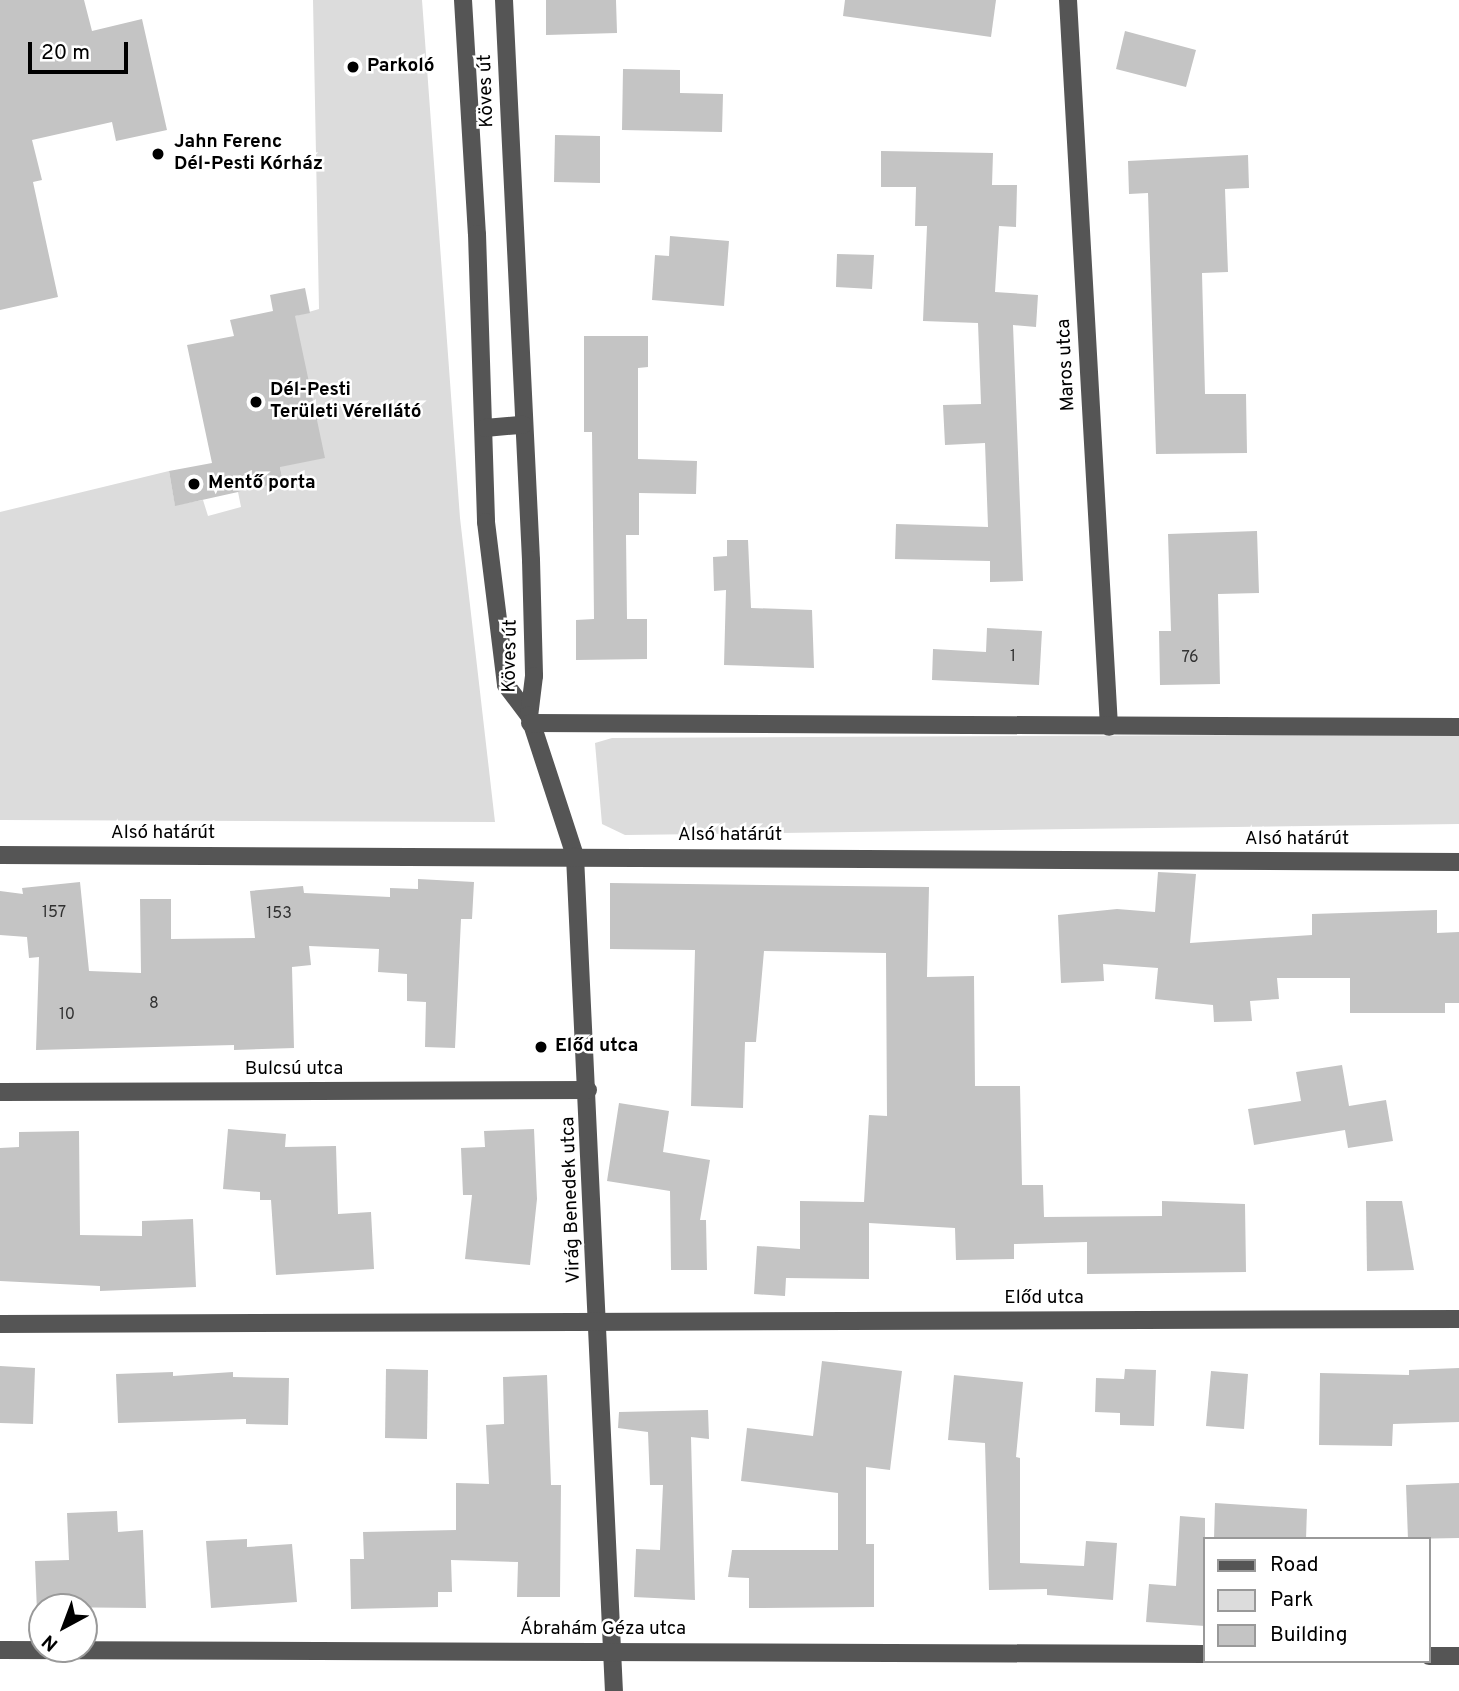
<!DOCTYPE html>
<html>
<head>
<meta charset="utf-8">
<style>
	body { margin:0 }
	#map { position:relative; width:1459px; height:1691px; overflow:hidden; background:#fff; font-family:Overpass,sans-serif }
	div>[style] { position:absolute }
	.green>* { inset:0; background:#dcdcdc }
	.building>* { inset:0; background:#c4c4c4 }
	.minor>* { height:18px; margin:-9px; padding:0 9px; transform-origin:9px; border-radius:9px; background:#555 }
	.dots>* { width:19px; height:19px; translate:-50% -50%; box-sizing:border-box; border:4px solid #fff; border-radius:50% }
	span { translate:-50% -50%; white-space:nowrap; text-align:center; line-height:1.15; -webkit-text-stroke:5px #fff; paint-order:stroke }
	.number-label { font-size:16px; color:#313131 }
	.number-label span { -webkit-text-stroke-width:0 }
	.poi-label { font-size:19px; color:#000; font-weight:700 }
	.left { translate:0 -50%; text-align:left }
	.street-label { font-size:19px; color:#000 }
	.legend { position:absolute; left:1203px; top:1537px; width:228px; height:126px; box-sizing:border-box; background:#fff; border:2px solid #999; margin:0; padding:9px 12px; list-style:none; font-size:21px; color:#000 }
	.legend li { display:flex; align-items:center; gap:14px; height:35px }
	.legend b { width:35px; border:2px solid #999 }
	.north { position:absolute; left:28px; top:1593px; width:70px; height:70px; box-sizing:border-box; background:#fff; border:2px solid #999; border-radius:50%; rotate:221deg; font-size:19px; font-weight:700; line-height:28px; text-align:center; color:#000 }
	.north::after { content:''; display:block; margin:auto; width:24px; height:32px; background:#000; clip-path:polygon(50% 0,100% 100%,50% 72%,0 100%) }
	.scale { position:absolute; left:28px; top:42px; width:100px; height:32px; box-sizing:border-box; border:4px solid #000; border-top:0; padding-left:9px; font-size:21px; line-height:24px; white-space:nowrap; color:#000; -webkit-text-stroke:5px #fff; paint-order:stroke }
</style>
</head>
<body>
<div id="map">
	<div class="green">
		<i style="clip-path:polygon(313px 0,422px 0,460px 518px,495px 822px,0 820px,0 512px,169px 471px,175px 505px,203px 500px,208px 516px,241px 507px,238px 492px,283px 482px,280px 467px,295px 316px,319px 309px)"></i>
		<i style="clip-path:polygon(1459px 734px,1459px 824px,625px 835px,602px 824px,595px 743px,612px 738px)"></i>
	</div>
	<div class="building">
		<i style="clip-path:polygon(0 0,84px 0,92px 31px,142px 19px,167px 130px,116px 141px,112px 122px,32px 140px,42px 180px,33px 182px,58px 297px,0 310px)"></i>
		<i style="clip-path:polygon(546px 0,616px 0,617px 33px,546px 35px)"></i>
		<i style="clip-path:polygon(845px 0,996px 0,991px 37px,843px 16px)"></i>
		<i style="clip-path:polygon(1125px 31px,1196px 50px,1186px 87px,1116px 69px)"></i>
		<i style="clip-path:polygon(623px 69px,680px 70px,680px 93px,723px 94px,722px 132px,622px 130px)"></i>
		<i style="clip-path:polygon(555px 135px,600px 136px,600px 183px,554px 182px)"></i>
		<i style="clip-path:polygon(881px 151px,993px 153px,992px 185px,1017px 185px,1016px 227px,999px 226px,995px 292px,1038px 295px,1036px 327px,1013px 325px,1023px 581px,990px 582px,990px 561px,895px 559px,896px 524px,988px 527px,985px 443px,945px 445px,943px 405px,981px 404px,978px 323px,923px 321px,927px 226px,915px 226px,916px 187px,881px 187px)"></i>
		<i style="clip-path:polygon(1248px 155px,1249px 188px,1225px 189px,1228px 272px,1202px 273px,1205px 394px,1246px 394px,1247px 453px,1156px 454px,1148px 193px,1129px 194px,1128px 161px)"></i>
		<i style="clip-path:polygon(670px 236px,729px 241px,724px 306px,652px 300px,655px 255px,669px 256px)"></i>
		<i style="clip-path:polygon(837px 254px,874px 255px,872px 289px,836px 287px)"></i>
		<i style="clip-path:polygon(305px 288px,310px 313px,295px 316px,325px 458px,280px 467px,283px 482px,175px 506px,169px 471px,212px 463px,187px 345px,234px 336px,230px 320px,273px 311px,270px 295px)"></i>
		<i style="clip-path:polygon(584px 336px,648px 336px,648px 367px,638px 368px,638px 459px,697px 461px,696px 494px,639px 493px,639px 535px,626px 535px,627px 619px,647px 619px,647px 659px,576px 660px,576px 620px,594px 619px,592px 432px,584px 432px)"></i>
		<i style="clip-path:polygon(1257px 531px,1259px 593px,1218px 594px,1220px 684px,1160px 685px,1159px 631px,1171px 631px,1168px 534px)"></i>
		<i style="clip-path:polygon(727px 540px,748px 540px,751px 608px,812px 610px,814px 668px,724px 665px,726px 590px,714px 591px,713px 557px,727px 556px)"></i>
		<i style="clip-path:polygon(987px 628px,1042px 631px,1039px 685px,932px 680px,933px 649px,986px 652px)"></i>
		<i style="clip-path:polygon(1158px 872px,1196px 874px,1190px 943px,1312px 935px,1312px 914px,1437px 910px,1437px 933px,1459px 932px,1459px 1003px,1445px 1003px,1445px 1013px,1350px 1013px,1350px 978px,1277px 978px,1279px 999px,1250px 1001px,1252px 1021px,1214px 1022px,1213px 1005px,1155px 999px,1158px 968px,1103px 964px,1104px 981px,1061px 983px,1058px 915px,1117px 909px,1155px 912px)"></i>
		<i style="clip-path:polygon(418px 879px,474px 882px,472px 919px,461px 919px,455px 1048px,425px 1047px,426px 1002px,407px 1001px,407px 974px,378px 972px,379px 949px,309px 946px,311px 965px,292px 967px,294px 1048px,234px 1050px,234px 1045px,36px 1050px,39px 957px,29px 958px,27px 937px,0 935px,0 891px,23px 894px,22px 888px,80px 882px,89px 971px,141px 973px,140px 899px,171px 899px,171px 939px,255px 938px,250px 891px,303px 886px,304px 893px,390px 897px,390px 888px,418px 889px)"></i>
		<i style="clip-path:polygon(610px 883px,929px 887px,927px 977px,974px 976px,975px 1086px,1020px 1086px,1022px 1185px,1043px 1185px,1044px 1217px,1162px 1216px,1162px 1201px,1245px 1204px,1246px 1272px,1087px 1274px,1087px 1242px,1014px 1244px,1014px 1259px,956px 1260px,955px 1228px,869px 1223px,869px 1279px,786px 1278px,785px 1296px,754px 1294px,757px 1246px,800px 1249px,800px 1201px,864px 1202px,869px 1115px,887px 1116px,886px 953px,764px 951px,756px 1042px,745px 1042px,743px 1108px,691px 1106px,695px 950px,610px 949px)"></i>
		<i style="clip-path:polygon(1342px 1065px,1349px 1106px,1386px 1100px,1393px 1141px,1348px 1148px,1345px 1130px,1254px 1145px,1248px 1109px,1301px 1101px,1296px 1072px)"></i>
		<i style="clip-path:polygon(619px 1103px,669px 1111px,663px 1152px,710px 1160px,700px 1220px,706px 1220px,707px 1270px,671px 1270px,670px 1191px,607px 1181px)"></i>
		<i style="clip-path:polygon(228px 1129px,286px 1134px,285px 1147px,336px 1146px,338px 1214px,371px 1212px,374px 1269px,276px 1275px,271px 1200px,260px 1200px,260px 1192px,223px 1189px)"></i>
		<i style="clip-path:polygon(534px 1129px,537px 1199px,530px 1265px,465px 1259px,472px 1195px,463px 1195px,461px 1148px,485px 1147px,484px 1131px)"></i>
		<i style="clip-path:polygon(79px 1131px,80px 1235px,142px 1236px,142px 1221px,193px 1219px,196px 1287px,100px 1291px,100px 1286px,0 1281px,0 1148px,19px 1147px,19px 1132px)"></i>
		<i style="clip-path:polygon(1366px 1201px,1402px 1201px,1414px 1270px,1367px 1271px)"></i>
		<i style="clip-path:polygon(822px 1361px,902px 1371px,890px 1470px,866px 1467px,866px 1544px,874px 1544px,874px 1607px,749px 1608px,749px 1578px,728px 1577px,732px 1550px,838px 1550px,838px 1493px,741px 1481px,747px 1428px,813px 1436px)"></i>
		<i style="clip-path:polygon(0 1366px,35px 1368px,33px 1424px,0 1423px)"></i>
		<i style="clip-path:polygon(1459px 1368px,1459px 1422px,1393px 1424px,1392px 1446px,1319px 1445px,1320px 1373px,1409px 1375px,1409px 1370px)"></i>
		<i style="clip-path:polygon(386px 1369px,428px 1370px,427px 1439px,385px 1438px)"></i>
		<i style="clip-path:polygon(1125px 1369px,1156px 1370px,1154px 1426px,1120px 1425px,1120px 1413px,1095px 1412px,1096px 1378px,1124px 1379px)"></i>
		<i style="clip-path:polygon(1211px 1371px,1248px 1374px,1244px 1429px,1206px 1426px)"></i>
		<i style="clip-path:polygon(173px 1372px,173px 1376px,233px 1372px,233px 1377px,289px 1378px,288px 1425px,246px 1424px,246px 1419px,118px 1423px,116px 1374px)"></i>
		<i style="clip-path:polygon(547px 1375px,551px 1485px,561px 1485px,560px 1597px,517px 1597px,518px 1562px,451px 1560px,452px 1592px,438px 1592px,438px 1607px,351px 1609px,350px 1559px,364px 1559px,363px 1532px,456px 1530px,456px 1483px,489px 1484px,486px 1425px,504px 1424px,503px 1377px)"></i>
		<i style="clip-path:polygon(954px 1375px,1023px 1382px,1016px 1457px,1020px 1458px,1020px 1563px,1084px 1566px,1086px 1541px,1117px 1543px,1113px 1600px,1047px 1595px,1047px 1589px,989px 1590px,985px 1443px,948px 1440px)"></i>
		<i style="clip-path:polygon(708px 1410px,709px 1439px,691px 1437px,695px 1600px,634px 1597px,636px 1549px,660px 1550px,663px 1485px,650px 1485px,648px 1432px,618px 1428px,619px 1412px)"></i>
		<i style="clip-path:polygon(1459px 1483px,1459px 1538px,1408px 1539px,1406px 1485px)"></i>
		<i style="clip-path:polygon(1215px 1503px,1307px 1509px,1306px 1539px,1214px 1539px)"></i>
		<i style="clip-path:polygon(117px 1511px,118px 1532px,143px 1530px,146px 1608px,42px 1607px,37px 1612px,35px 1561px,69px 1560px,67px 1513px)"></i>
		<i style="clip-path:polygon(1180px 1516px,1205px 1518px,1205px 1626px,1146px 1622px,1149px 1584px,1176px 1586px)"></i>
		<i style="clip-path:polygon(247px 1539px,247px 1547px,292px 1544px,297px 1602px,211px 1608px,206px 1541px)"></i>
	</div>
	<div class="minor">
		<i style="left:463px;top:0;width:234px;rotate:86.6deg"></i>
		<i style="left:477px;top:234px;width:288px;rotate:88.2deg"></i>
		<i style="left:486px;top:522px;width:164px;rotate:83deg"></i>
		<i style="left:506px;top:685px;width:38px;rotate:53deg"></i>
		<i style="left:504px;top:0;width:561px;rotate:87.24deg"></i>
		<i style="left:531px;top:560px;width:116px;rotate:88.5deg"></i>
		<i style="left:534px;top:676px;width:39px;rotate:97deg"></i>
		<i style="left:529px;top:715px;width:148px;rotate:71.9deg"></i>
		<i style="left:575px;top:856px;width:836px;rotate:87.33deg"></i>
		<i style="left:1068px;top:0;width:728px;rotate:86.77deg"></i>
		<i style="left:485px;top:428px;width:38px;rotate:-5deg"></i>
		<i style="left:530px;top:723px;width:929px;rotate:0.25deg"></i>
		<i style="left:0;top:855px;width:1459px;rotate:0.27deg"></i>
		<i style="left:0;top:1092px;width:588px;rotate:-0.19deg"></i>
		<i style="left:0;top:1324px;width:1459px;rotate:-0.2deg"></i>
		<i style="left:0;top:1650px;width:1205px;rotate:0.19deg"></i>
		<i style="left:1429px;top:1656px;width:30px"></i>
	</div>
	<div class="dots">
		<i style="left:353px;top:67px;background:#000"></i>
		<i style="left:158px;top:154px;background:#000"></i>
		<i style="left:256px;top:402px;background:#000"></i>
		<i style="left:194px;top:484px;background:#000"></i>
		<i style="left:541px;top:1047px;background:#000"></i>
	</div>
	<div class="number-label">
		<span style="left:1013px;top:657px">1</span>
		<span style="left:1190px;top:658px">76</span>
		<span style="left:54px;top:913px">157</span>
		<span style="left:279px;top:914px">153</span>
		<span style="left:154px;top:1004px">8</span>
		<span style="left:67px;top:1015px">10</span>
	</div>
	<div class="poi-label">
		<span class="left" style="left:367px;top:67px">Parkoló</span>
		<span class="left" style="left:174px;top:154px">Jahn Ferenc<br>Dél-Pesti Kórház</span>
		<span class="left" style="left:270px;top:402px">Dél-Pesti<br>Területi Vérellátó</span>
		<span class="left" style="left:208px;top:484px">Mentő porta</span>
		<span class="left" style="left:555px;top:1047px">Előd utca</span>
	</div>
	<div class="street-label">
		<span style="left:487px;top:91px;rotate:-92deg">Köves út</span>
		<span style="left:1067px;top:365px;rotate:-93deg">Maros utca</span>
		<span style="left:511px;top:656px;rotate:-89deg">Köves út</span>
		<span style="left:163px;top:834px">Alsó határút</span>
		<span style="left:730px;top:836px">Alsó határút</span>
		<span style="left:1297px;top:840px">Alsó határút</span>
		<span style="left:294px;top:1070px">Bulcsú utca</span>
		<span style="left:572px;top:1200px;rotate:-92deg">Virág Benedek utca</span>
		<span style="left:1044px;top:1299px">Előd utca</span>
		<span style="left:603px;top:1630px">Ábrahám Géza utca</span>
	</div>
	<ul class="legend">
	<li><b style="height:9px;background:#555"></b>Road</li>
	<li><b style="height:19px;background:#dcdcdc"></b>Park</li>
	<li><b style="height:19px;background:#c4c4c4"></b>Building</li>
	</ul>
	<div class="north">N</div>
	<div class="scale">20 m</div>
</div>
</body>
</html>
